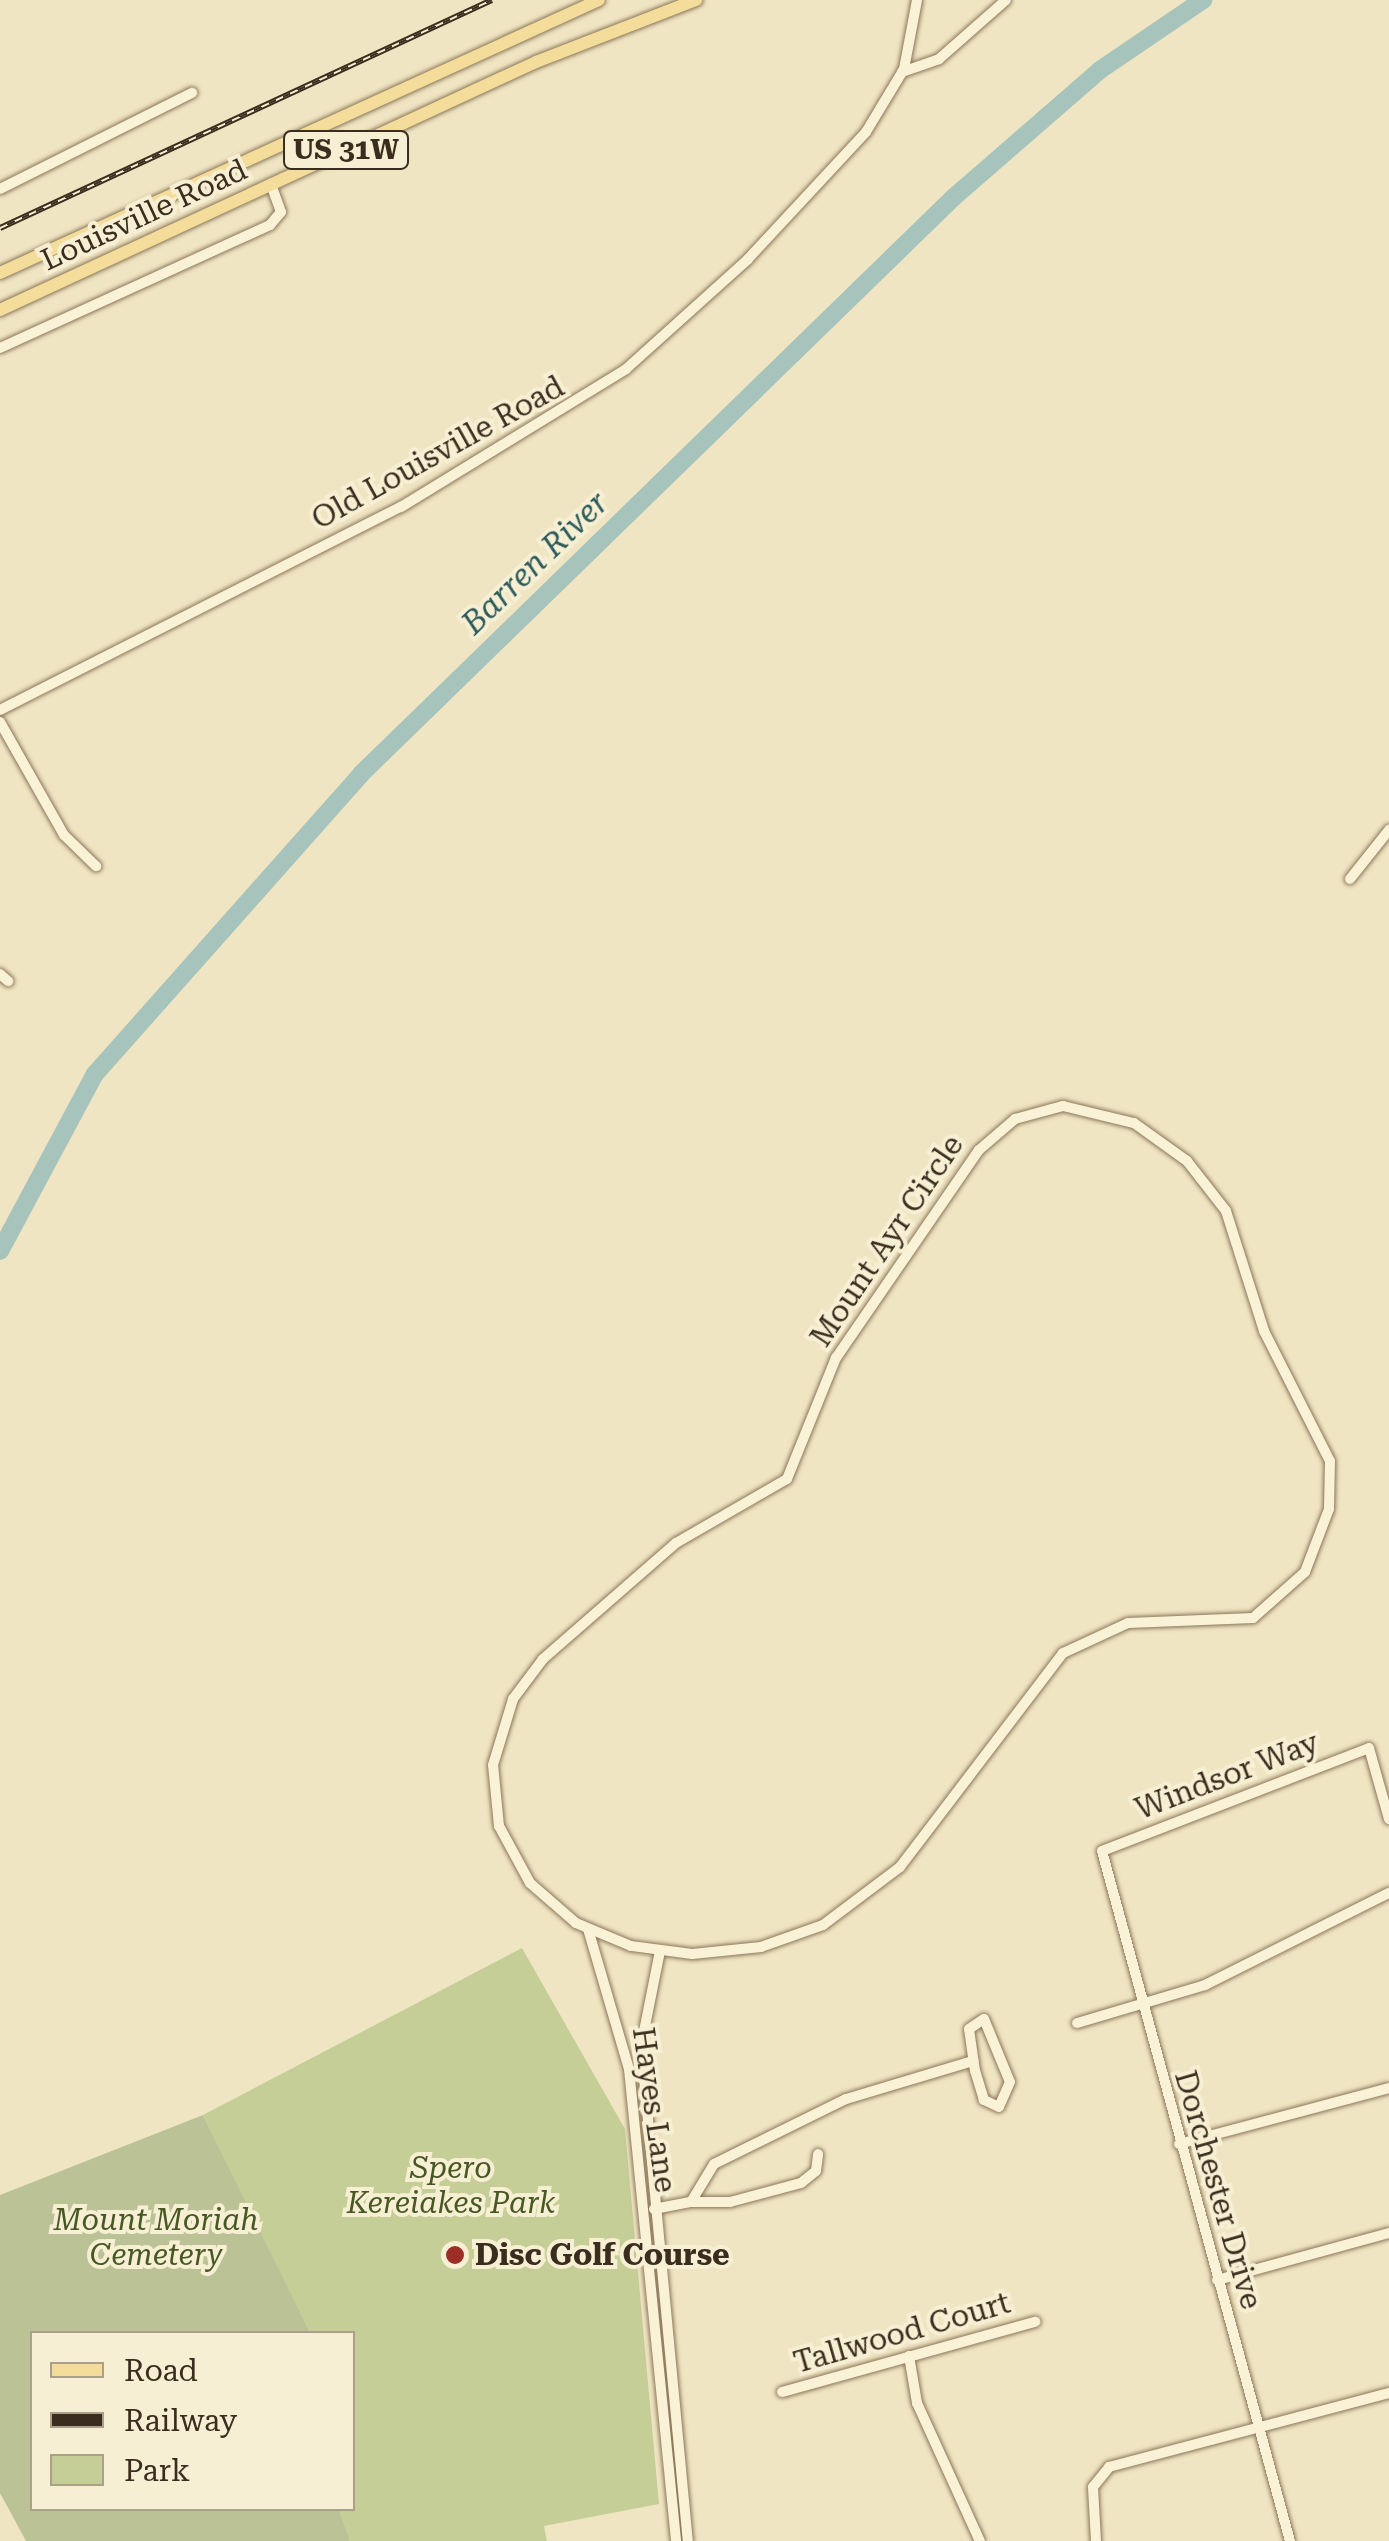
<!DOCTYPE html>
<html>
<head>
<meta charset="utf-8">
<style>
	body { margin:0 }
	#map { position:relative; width:1389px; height:2541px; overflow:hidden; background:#f0e5c3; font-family:"Roboto Serif",serif }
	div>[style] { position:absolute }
	.green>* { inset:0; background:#c5ce97 }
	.cemetery>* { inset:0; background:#bbc396 }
	.river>* { height:18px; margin:-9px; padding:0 9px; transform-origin:9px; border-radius:9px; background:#a6c3bc }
	.roads { filter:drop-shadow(0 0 2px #8b7759) drop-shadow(0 0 2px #8b7759) }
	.minor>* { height:10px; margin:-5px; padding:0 5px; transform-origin:5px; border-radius:5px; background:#faf2d7 }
	.major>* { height:12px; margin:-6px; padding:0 6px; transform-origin:6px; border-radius:6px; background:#f4dd9a }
	.rail>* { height:6px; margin-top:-3px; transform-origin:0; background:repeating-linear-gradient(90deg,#f7efd3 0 8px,#3a2d1e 0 16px); box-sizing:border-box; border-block:2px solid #3a2d1e }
	.dots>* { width:28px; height:28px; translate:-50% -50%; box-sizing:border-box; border:5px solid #f7efd3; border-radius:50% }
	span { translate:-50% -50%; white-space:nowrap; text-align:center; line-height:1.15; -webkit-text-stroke:8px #f7efd3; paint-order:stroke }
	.shield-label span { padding:2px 8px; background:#f7efd3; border:2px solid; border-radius:8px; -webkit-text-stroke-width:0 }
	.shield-label { font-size:28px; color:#3a2d1e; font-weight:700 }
	.street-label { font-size:30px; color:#3a2d1e }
	.park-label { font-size:30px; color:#475824; font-style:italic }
	.poi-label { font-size:30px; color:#3a2d1e; font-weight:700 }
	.left { translate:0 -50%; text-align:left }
	.water-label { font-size:32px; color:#2c5b5a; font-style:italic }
	.legend { position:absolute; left:30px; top:2331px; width:325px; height:180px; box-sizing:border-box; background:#f7efd3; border:2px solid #aba18b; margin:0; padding:12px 18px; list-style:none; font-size:30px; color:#3a2d1e }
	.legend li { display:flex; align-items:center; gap:20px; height:50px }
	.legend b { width:50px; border:2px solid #aba18b }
</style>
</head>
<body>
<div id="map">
	<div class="green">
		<i style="clip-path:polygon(522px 1948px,625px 2129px,659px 2504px,544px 2526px,547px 2541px,350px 2541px,339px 2509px,352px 2508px,352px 2334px,309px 2333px,203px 2115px)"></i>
	</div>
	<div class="cemetery">
		<i style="clip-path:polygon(203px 2115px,310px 2333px,32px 2334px,32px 2508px,339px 2509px,350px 2541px,26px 2541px,0 2493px,0 2195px)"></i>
	</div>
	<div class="river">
		<i style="left:0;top:1251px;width:201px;rotate:-61.8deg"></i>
		<i style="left:95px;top:1074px;width:401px;rotate:-48.4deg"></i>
		<i style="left:361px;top:774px;width:827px;rotate:-44.22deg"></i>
		<i style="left:954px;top:197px;width:194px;rotate:-41deg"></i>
		<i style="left:1100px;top:70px;width:125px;rotate:-34.2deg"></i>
	</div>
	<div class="roads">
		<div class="minor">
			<i style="left:902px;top:72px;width:39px;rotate:-19deg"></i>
			<i style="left:939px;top:59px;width:89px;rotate:-41.4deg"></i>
			<i style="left:0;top:189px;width:215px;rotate:-26.6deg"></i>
			<i style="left:0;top:348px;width:297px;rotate:-24.5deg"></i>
			<i style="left:270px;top:225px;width:17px;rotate:-50deg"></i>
			<i style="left:281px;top:212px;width:30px;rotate:-110deg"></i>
			<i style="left:0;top:710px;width:449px;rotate:-26.9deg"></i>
			<i style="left:401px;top:507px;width:264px;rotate:-31.5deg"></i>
			<i style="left:626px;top:369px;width:164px;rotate:-42deg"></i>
			<i style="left:748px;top:259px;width:173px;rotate:-47.1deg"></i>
			<i style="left:866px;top:132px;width:74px;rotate:-58.9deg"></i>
			<i style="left:904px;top:69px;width:70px;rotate:-79.3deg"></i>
			<i style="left:0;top:722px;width:130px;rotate:60.5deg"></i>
			<i style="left:64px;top:835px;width:45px;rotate:44.1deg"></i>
			<i style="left:1350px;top:879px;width:63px;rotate:-51.5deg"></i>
			<i style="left:0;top:974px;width:11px;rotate:41deg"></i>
			<i style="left:1063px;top:1106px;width:73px;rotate:13.5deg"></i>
			<i style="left:1134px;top:1123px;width:65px;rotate:35.6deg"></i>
			<i style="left:1187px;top:1161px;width:63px;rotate:52deg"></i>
			<i style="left:1226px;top:1211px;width:126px;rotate:72.4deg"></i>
			<i style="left:1264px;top:1331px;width:146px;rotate:63.1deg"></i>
			<i style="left:1330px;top:1461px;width:48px;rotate:91.2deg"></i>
			<i style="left:1329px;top:1509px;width:67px;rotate:110.9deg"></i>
			<i style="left:1305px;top:1572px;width:69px;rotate:138.5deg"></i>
			<i style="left:1253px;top:1618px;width:125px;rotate:177.7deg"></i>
			<i style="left:1128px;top:1623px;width:72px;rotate:155.2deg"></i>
			<i style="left:1063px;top:1653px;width:269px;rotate:127.3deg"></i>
			<i style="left:900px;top:1867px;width:96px;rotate:143deg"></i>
			<i style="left:823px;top:1925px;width:66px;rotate:160.5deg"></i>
			<i style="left:761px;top:1947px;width:69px;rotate:174.2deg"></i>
			<i style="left:692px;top:1954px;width:62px;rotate:-172.5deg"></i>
			<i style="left:631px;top:1946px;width:60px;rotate:-157.3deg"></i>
			<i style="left:576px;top:1923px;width:61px;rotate:-139deg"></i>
			<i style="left:530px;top:1883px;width:65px;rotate:-118.5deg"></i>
			<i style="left:499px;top:1826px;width:61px;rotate:-95.6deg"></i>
			<i style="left:493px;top:1765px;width:69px;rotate:-73.1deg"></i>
			<i style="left:513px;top:1699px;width:50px;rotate:-53.1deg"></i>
			<i style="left:543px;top:1659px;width:176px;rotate:-41.1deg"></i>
			<i style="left:676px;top:1543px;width:128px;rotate:-30deg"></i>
			<i style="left:787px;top:1479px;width:131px;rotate:-68deg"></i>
			<i style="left:836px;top:1358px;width:252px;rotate:-55.5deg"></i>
			<i style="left:979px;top:1150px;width:48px;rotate:-40.7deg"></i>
			<i style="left:1015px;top:1119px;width:50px;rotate:-15.2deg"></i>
			<i style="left:588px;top:1929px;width:146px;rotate:73.7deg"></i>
			<i style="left:629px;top:2069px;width:474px;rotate:84.3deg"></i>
			<i style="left:660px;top:1951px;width:97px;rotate:101.3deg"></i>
			<i style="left:641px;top:2046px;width:497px;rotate:84.6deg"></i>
			<i style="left:984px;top:2019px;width:68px;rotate:67.6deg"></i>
			<i style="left:1010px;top:2082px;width:27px;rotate:114deg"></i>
			<i style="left:999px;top:2107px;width:17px;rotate:-155deg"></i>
			<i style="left:984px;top:2100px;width:30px;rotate:-107deg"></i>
			<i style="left:975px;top:2071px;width:42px;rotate:-98.1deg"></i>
			<i style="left:969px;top:2029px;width:18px;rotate:-34deg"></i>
			<i style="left:1077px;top:2023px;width:134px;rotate:-16.5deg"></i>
			<i style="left:1205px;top:1985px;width:206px;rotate:-26.6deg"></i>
			<i style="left:1179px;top:2144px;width:217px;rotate:-14.9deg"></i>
			<i style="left:691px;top:2202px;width:39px"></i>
			<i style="left:730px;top:2202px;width:73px;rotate:-15deg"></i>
			<i style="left:801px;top:2183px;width:19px;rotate:-39deg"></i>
			<i style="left:816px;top:2171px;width:17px;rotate:-83deg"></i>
			<i style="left:654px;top:2209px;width:38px;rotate:-11deg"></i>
			<i style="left:691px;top:2202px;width:44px;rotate:-58.8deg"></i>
			<i style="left:714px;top:2164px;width:147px;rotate:-26.2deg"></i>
			<i style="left:846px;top:2099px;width:133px;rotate:-16.7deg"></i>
			<i style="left:1217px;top:2280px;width:178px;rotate:-15.3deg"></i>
			<i style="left:909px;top:2356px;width:48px;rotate:80.3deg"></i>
			<i style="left:917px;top:2403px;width:152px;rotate:65.5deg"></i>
			<i style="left:782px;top:2392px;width:263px;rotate:-15.5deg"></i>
			<i style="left:1096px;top:2541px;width:54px;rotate:-93.2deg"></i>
			<i style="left:1093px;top:2487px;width:26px;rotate:-51deg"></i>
			<i style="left:1109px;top:2467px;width:290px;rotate:-14.8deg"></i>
			<i style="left:1290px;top:2541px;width:715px;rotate:-105.24deg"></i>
			<i style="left:1102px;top:1851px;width:286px;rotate:-21.1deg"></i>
			<i style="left:1369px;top:1748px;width:74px;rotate:74.3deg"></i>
		</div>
		<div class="major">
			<i style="left:0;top:273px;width:658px;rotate:-24.5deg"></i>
			<i style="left:0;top:310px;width:591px;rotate:-24.83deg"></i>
			<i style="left:536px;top:62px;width:172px;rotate:-21.2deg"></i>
		</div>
	</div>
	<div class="rail">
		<i style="left:0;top:228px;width:542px;rotate:-24.86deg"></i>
	</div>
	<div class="dots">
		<i style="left:455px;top:2255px;background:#9c2d27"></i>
	</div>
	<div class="shield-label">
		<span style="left:346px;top:150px">US 31W</span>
	</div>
	<div class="street-label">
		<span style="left:144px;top:215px;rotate:-25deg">Louisville Road</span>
		<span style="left:438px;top:453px;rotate:-29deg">Old Louisville Road</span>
		<span style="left:887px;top:1241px;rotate:-56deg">Mount Ayr Circle</span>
		<span style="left:1227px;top:1776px;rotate:-21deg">Windsor Way</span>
		<span style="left:654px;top:2110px;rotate:82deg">Hayes Lane</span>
		<span style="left:1218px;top:2190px;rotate:74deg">Dorchester Drive</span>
		<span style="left:902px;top:2333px;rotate:-16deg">Tallwood Court</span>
	</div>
	<div class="park-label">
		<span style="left:451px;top:2185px">Spero<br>Kereiakes Park</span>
		<span style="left:156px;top:2237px">Mount Moriah<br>Cemetery</span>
	</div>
	<div class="poi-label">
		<span class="left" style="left:475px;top:2255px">Disc Golf Course</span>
	</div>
	<div class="water-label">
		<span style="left:535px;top:563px;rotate:-44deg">Barren River</span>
	</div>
	<ul class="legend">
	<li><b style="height:12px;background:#f4dd9a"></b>Road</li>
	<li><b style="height:12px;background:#3a2d1e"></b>Railway</li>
	<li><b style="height:28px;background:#c5ce97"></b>Park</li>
	</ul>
</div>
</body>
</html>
